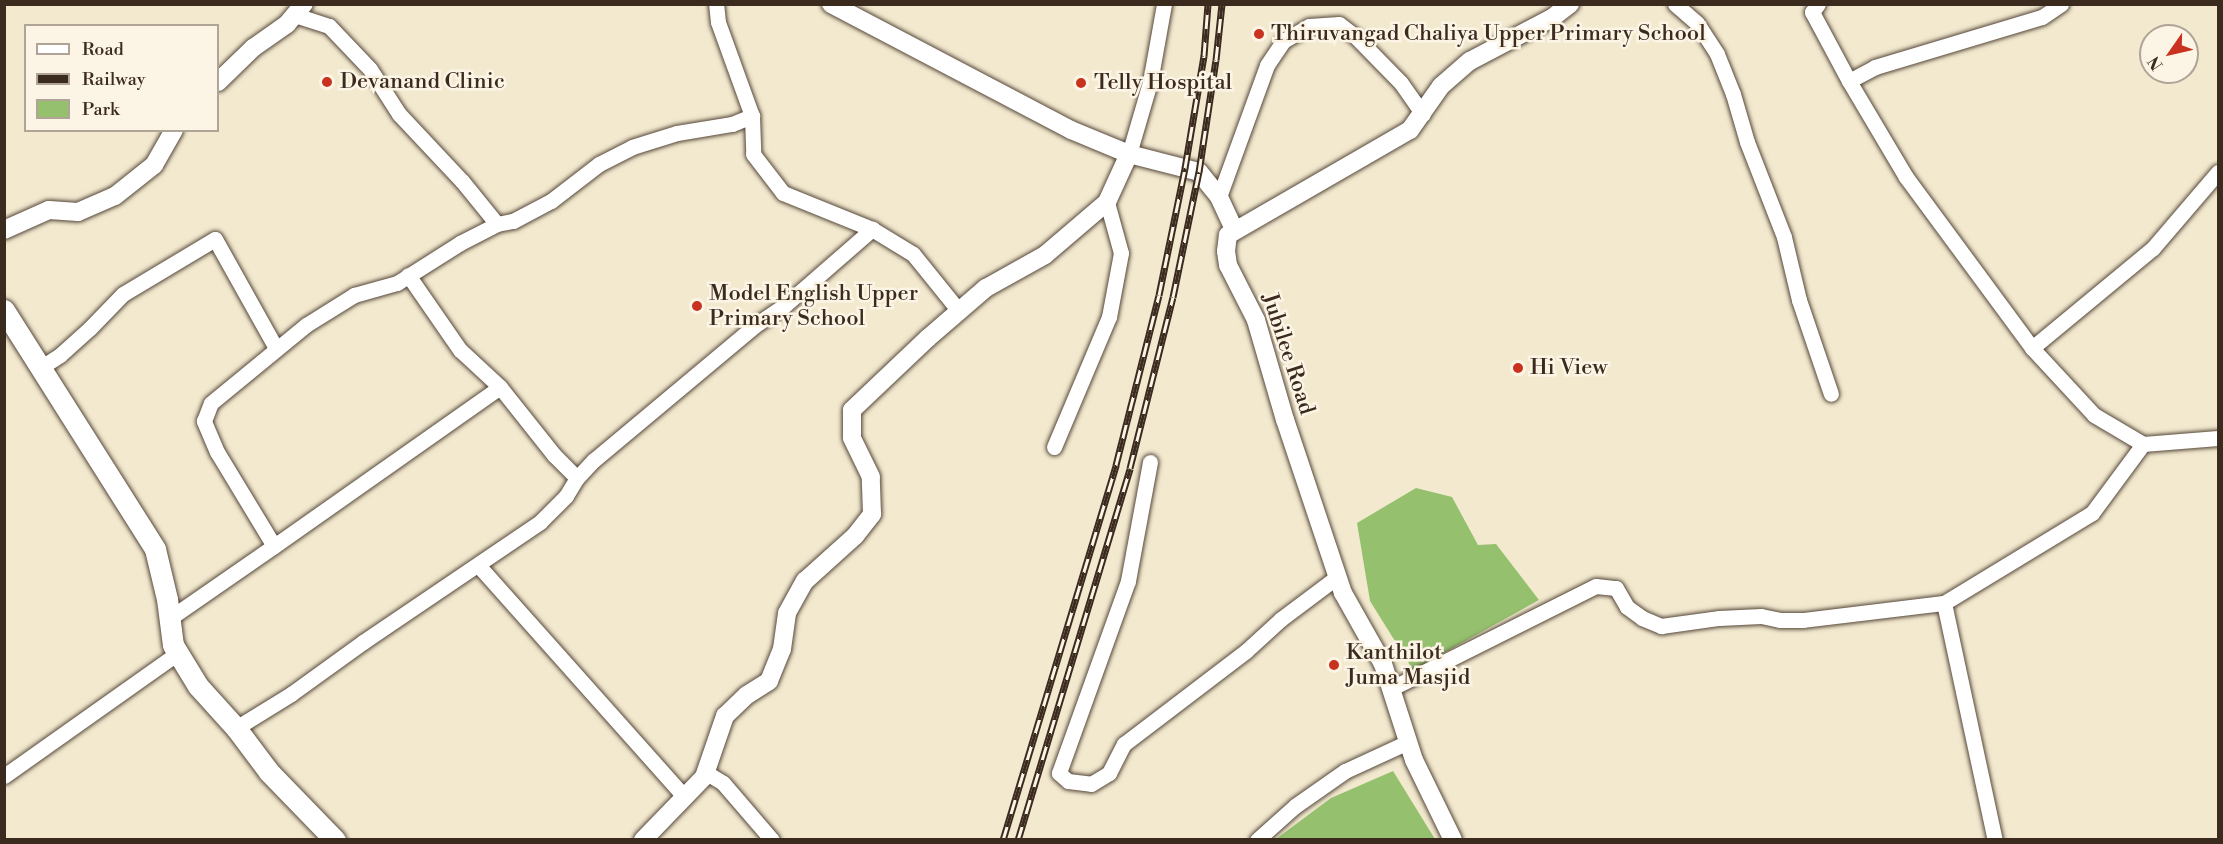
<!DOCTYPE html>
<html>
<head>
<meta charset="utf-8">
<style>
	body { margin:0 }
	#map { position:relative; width:2223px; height:844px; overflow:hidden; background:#f2e9cf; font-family:"Libre Bodoni",serif }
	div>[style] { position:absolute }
	.green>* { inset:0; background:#95c16f }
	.roads { filter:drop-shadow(0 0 2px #564739) drop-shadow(0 0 2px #564739) }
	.minor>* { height:15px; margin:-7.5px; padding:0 7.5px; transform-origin:7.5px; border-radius:7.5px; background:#fff }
	.tertiary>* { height:18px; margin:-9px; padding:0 9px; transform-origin:9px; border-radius:9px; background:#fff }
	.secondary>* { height:21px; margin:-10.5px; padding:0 10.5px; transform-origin:10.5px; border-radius:10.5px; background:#fff }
	.rail>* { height:7px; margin-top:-3.5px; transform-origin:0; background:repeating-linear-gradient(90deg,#fcf5e5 0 14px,#3b2a1e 0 28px); box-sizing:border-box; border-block:2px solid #3b2a1e }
	.dots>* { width:16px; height:16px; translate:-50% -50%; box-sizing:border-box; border:3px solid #fcf5e5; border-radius:50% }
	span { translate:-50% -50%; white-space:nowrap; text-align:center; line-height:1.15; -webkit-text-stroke:5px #fcf5e5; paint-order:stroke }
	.poi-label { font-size:22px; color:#3b2a1e }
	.left { translate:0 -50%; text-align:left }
	.street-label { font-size:22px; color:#3b2a1e }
	.frame { position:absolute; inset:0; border:6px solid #3b2a1e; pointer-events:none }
	.legend { position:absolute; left:24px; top:24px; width:195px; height:108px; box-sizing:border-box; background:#fcf5e5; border:2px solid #afa495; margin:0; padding:8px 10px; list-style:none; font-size:18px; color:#3b2a1e }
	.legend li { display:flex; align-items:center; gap:12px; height:30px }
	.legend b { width:30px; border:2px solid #afa495 }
	.north { position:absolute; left:2139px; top:24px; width:60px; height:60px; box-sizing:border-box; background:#fcf5e5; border:2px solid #afa495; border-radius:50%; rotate:236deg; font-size:16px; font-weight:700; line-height:24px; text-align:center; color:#3b2a1e }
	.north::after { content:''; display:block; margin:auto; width:21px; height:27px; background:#c8321e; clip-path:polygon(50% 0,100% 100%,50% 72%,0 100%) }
</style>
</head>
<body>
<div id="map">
	<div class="green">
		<i style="clip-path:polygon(1416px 488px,1452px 497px,1478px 545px,1496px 544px,1539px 600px,1413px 670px,1370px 601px,1357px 523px)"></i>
		<i style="clip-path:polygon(1393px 771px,1435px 839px,1276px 839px,1331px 798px)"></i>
	</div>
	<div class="roads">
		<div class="minor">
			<i style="left:1675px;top:4px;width:29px;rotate:41deg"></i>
			<i style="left:1697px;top:23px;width:37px;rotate:57deg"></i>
			<i style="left:1717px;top:54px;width:43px;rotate:68.2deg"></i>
			<i style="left:1733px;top:94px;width:50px;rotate:73.7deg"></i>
			<i style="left:1747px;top:142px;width:102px;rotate:68.7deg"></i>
			<i style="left:1784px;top:237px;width:65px;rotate:76.6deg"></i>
			<i style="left:1799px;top:300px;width:99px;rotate:71.2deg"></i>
			<i style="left:1818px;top:4px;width:10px;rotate:127deg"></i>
			<i style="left:1812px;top:12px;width:78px;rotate:61.8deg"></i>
			<i style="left:1849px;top:81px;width:112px;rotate:59.3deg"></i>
			<i style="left:1906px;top:177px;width:212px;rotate:53.6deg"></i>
			<i style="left:2032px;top:348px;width:91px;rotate:47.2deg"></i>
			<i style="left:2094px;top:415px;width:57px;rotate:30.6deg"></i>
			<i style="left:295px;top:15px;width:36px;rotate:18deg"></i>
			<i style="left:329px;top:26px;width:59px;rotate:46.4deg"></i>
			<i style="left:370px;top:69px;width:54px;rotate:57.2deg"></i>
			<i style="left:399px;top:114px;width:92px;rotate:46.8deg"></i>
			<i style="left:462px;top:181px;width:55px;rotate:50.9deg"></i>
			<i style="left:497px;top:224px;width:16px;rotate:-11deg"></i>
			<i style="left:513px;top:221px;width:43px;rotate:-27.8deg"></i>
			<i style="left:551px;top:201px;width:61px;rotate:-37.6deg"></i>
			<i style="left:599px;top:164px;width:37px;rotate:-27deg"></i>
			<i style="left:632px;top:147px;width:47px;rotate:-17.3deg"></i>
			<i style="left:677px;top:133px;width:56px;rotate:-9.3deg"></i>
			<i style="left:732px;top:124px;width:22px;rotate:-22deg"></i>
			<i style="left:752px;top:116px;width:100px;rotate:-109.9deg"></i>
			<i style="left:718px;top:22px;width:18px;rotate:-96deg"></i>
			<i style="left:1849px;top:81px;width:30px;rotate:-28deg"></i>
			<i style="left:1875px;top:67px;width:174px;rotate:-16.7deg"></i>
			<i style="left:2042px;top:17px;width:23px;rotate:-34deg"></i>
			<i style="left:752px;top:116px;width:38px;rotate:88deg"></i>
			<i style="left:753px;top:154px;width:49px;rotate:52.4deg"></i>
			<i style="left:783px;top:193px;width:96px;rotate:22deg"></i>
			<i style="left:872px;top:229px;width:48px;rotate:31.4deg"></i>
			<i style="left:913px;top:254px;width:73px;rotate:51.1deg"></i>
			<i style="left:1129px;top:154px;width:75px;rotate:-73.7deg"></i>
			<i style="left:1150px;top:82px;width:79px;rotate:-79.8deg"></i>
			<i style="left:1219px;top:197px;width:140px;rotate:-70deg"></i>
			<i style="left:1267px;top:65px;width:29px;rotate:-56deg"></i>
			<i style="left:1283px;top:41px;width:30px;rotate:-30deg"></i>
			<i style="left:1309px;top:26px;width:30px;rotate:-4deg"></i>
			<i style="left:1339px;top:24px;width:21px;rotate:37deg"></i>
			<i style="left:1356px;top:37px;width:64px;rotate:45.6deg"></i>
			<i style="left:1401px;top:83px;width:38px;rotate:55deg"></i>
			<i style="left:2032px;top:348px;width:157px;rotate:-39.6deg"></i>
			<i style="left:2153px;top:248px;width:100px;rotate:-49.5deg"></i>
			<i style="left:40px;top:368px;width:24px;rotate:-33deg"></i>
			<i style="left:60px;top:355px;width:40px;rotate:-42deg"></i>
			<i style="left:90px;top:328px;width:47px;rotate:-45.9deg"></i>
			<i style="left:123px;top:294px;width:107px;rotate:-30.9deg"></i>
			<i style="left:215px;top:239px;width:125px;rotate:60.8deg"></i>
			<i style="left:1054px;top:447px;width:141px;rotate:-67.1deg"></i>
			<i style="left:1109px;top:317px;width:65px;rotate:-79.4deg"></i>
			<i style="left:1121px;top:253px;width:53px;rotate:-105.4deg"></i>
			<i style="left:1150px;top:462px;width:121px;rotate:100.5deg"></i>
			<i style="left:1128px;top:581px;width:204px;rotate:109.8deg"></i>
			<i style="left:1059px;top:773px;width:12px;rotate:42deg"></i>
			<i style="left:1068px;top:781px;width:23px;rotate:7deg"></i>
			<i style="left:1091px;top:784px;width:21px;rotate:-31deg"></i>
			<i style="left:1109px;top:773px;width:33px;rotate:-63deg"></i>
			<i style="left:1124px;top:744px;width:153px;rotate:-37.3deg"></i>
			<i style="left:1246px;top:651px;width:47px;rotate:-42.4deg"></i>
			<i style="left:1281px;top:619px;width:70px;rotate:-36.9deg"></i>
			<i style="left:577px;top:478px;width:25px;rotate:-47deg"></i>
			<i style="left:594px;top:460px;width:209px;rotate:-39.9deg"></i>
			<i style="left:754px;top:326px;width:37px;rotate:-34deg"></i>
			<i style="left:785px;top:305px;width:116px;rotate:-41.1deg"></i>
			<i style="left:274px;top:546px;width:276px;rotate:-35.1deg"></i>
			<i style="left:478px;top:565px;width:311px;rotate:48.3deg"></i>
			<i style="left:1944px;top:603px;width:242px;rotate:77.9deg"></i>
			<i style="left:170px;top:618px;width:126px;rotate:-34.7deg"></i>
			<i style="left:274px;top:546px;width:110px;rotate:-121.2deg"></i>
			<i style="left:217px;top:452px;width:34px;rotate:-113deg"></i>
			<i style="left:204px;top:421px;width:19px;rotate:-69deg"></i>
			<i style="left:211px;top:403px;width:123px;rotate:-39.4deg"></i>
			<i style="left:306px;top:325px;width:57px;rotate:-32deg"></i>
			<i style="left:354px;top:295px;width:45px;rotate:-15.6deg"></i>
			<i style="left:397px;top:283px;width:75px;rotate:-32.4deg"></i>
			<i style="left:460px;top:243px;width:42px;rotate:-27.2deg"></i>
			<i style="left:1390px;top:689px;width:230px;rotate:-26.6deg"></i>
			<i style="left:1596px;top:586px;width:20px;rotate:6deg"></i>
			<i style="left:1616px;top:588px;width:22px;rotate:60deg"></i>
			<i style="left:1627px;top:607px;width:19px;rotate:36deg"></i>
			<i style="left:1642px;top:618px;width:21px;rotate:23deg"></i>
			<i style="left:1661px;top:626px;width:59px;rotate:-7.9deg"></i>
			<i style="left:1719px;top:618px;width:42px;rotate:-2.7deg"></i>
			<i style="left:1761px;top:616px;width:19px;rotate:12deg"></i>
			<i style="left:1780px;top:620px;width:23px"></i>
			<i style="left:1803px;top:620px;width:142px;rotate:-6.9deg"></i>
			<i style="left:1944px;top:603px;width:173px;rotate:-31.3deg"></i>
			<i style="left:2092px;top:513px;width:86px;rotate:-53.5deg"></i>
			<i style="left:2143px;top:444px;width:75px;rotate:-4.6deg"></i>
			<i style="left:236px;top:728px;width:65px;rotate:-31.7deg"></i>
			<i style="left:291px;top:694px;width:89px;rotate:-35.8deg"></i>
			<i style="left:363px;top:642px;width:214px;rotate:-34.1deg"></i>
			<i style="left:540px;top:522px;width:37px;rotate:-45deg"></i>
			<i style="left:566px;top:496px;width:21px;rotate:-59deg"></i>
			<i style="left:577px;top:478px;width:33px;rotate:-135deg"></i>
			<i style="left:554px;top:455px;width:87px;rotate:-128.5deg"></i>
			<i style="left:500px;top:387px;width:54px;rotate:-137.2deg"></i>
			<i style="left:460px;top:350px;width:91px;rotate:-124.7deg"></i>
			<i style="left:705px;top:772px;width:21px;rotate:31deg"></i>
			<i style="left:723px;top:783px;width:75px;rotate:49.3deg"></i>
			<i style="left:4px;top:776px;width:213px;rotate:-35.3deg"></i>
			<i style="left:1257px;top:840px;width:51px;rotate:-41.8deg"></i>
			<i style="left:1295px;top:806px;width:61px;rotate:-35deg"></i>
			<i style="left:1345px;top:771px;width:69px;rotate:-24.7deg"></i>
		</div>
		<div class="tertiary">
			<i style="left:831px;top:4px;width:271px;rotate:27.7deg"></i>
			<i style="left:1071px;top:130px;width:63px;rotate:22.5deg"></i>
			<i style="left:1129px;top:154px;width:72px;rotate:14.4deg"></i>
			<i style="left:1199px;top:172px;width:32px;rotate:51deg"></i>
			<i style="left:1219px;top:197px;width:35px;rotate:65deg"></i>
			<i style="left:218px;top:82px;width:49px;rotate:-44.2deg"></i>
			<i style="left:253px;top:48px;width:42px;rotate:-35.2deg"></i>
			<i style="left:287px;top:24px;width:26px;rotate:-50deg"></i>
			<i style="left:4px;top:230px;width:49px;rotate:-24deg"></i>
			<i style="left:49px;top:210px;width:29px;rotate:4deg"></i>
			<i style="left:78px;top:212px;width:40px;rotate:-23.4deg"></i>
			<i style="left:115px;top:196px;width:50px;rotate:-38.5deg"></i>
			<i style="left:154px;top:165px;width:40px;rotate:-60.3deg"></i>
			<i style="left:643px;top:840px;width:88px;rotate:-45.9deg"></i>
			<i style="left:704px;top:777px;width:65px;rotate:-71deg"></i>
			<i style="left:725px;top:716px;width:30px;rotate:-44deg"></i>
			<i style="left:747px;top:695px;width:26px;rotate:-32deg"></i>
			<i style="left:769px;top:681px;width:35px;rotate:-68deg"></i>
			<i style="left:782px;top:649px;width:36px;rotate:-82deg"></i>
			<i style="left:787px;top:613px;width:37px;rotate:-61deg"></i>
			<i style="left:805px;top:581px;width:67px;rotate:-42deg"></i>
			<i style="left:855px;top:536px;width:28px;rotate:-52deg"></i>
			<i style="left:872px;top:514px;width:37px;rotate:-92deg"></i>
			<i style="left:871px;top:477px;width:43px;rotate:-116deg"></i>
			<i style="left:852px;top:438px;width:28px;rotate:-90deg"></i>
			<i style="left:852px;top:410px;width:105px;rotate:-43.5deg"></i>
			<i style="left:928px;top:338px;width:77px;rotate:-40.8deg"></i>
			<i style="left:986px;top:288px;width:68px;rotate:-29.2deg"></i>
			<i style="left:1045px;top:255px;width:82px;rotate:-40.5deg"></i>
			<i style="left:1107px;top:202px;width:53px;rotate:-65.4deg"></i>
			<i style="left:1453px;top:840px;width:89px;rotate:-116deg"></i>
			<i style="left:1414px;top:760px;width:101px;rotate:-107.9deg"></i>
			<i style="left:1383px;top:664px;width:81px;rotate:-119.4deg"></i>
			<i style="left:1343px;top:593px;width:182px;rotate:-108.5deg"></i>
			<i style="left:1285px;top:420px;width:104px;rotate:-106.2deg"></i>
			<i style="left:1256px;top:320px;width:62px;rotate:-117deg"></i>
			<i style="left:1228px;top:265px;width:14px;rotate:-98deg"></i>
			<i style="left:1226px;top:251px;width:16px;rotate:-83deg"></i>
			<i style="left:1228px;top:235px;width:210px;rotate:-30deg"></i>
			<i style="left:1410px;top:130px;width:54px;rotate:-54.8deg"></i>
			<i style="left:1441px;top:86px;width:38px;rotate:-41deg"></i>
			<i style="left:1470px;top:61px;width:93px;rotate:-27.7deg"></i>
			<i style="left:1552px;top:18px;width:23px;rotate:-38deg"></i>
		</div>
		<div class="secondary">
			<i style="left:4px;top:310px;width:283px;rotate:57.7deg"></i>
			<i style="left:155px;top:549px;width:51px;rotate:76.5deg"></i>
			<i style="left:167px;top:599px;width:46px;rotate:82.6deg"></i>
			<i style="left:173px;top:645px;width:48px;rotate:58.6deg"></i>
			<i style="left:198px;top:686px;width:57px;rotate:47.9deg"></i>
			<i style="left:236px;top:728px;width:55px;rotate:53.1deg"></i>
			<i style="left:269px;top:772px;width:95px;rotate:45.9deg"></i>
		</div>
	</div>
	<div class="rail">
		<i style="left:1003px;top:840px;width:392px;rotate:-73.2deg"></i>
		<i style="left:1116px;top:465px;width:175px;rotate:-75.8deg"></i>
		<i style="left:1159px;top:295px;width:130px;rotate:-78.4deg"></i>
		<i style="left:1185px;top:168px;width:114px;rotate:-80.4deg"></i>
		<i style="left:1204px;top:56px;width:52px;rotate:-85.6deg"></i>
		<i style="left:1018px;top:840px;width:388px;rotate:-73.2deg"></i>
		<i style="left:1130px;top:468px;width:176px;rotate:-75.9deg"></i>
		<i style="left:1173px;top:297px;width:128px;rotate:-78.3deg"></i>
		<i style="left:1199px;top:172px;width:113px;rotate:-81.4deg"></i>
		<i style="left:1216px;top:60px;width:56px;rotate:-83.9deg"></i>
	</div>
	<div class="dots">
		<i style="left:1259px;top:34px;background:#c8321e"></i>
		<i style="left:327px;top:82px;background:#c8321e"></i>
		<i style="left:1081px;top:83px;background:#c8321e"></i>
		<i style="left:697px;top:306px;background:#c8321e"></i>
		<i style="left:1518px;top:368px;background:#c8321e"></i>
		<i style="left:1334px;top:665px;background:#c8321e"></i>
	</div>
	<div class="poi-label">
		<span class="left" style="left:1271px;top:34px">Thiruvangad Chaliya Upper Primary School</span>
		<span class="left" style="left:340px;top:82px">Devanand Clinic</span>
		<span class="left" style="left:1094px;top:83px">Telly Hospital</span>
		<span class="left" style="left:709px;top:306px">Model English Upper<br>Primary School</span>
		<span class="left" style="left:1530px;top:368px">Hi View</span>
		<span class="left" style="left:1346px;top:665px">Kanthilot<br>Juma Masjid</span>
	</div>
	<div class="street-label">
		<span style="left:1288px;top:354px;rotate:72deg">Jubilee Road</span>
	</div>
	<div class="frame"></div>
	<ul class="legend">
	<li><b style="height:8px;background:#fff"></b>Road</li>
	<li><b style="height:8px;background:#3b2a1e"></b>Railway</li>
	<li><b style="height:16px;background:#95c16f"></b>Park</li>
	</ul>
	<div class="north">N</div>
</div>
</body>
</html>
